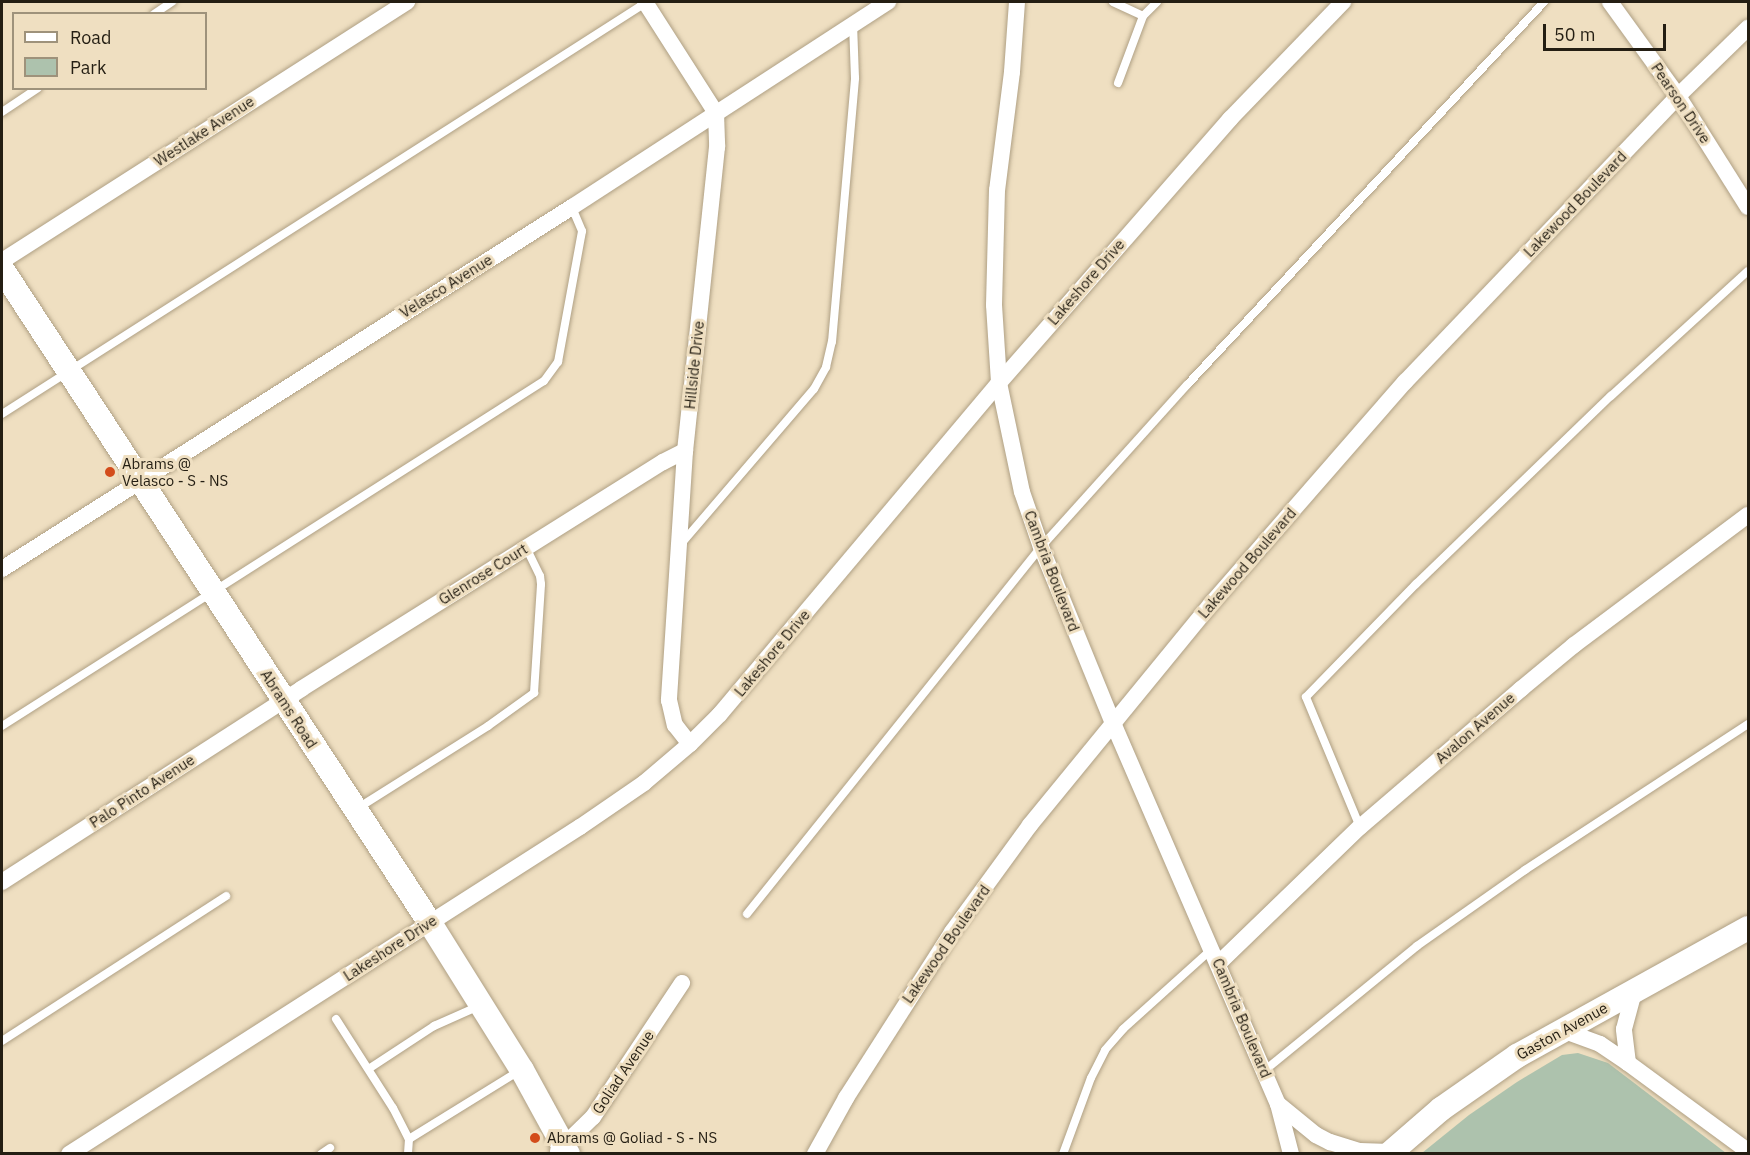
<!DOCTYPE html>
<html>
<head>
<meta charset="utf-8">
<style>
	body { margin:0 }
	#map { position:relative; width:1750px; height:1155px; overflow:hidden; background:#efdfc1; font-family:"IBM Plex Sans",sans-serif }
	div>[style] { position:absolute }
	.green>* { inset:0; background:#adc2ad }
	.roads { filter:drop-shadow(0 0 2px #afa084) drop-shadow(0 0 2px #afa084) }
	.lane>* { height:8px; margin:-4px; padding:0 4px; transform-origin:4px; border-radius:4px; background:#fff }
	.street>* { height:16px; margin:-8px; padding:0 8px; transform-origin:8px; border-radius:8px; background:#fff }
	.secondary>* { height:24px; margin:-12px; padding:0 12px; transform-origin:12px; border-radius:12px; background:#fff }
	.dots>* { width:16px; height:16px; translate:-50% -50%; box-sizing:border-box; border:3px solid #efdfc1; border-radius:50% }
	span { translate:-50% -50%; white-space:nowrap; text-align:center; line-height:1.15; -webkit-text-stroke:6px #efdfc1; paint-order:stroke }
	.street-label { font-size:15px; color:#241e13 }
	.poi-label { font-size:15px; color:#241e13 }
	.left { translate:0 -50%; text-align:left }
	.frame { position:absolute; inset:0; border:3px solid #241e13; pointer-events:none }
	.legend { position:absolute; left:12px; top:12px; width:195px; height:78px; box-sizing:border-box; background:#efdfc1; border:2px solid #9e927b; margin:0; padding:8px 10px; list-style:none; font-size:18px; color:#241e13 }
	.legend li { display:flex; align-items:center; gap:12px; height:30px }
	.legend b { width:30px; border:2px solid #9e927b }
	.scale { position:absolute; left:1543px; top:24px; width:123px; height:27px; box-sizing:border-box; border:3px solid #241e13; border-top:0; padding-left:8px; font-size:18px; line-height:21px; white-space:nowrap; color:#241e13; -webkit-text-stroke:4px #efdfc1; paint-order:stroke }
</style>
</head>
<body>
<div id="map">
	<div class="green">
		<i style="clip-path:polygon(1578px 1053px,1608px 1063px,1726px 1153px,1422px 1153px,1469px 1115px,1517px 1082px,1562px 1055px)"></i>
	</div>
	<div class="roads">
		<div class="lane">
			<i style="left:1113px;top:2px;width:33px;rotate:25deg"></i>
			<i style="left:154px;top:14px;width:22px;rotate:-34deg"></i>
			<i style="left:1118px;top:83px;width:72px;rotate:-69.5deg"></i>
			<i style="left:1143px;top:16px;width:20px;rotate:-45deg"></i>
			<i style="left:2px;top:112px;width:43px;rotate:-33.7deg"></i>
			<i style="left:2px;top:414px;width:765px;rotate:-32.57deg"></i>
			<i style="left:681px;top:544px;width:204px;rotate:-49.4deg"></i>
			<i style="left:814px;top:389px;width:25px;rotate:-61deg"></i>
			<i style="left:826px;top:367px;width:26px;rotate:-77deg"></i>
			<i style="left:832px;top:342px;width:265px;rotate:-85deg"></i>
			<i style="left:855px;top:78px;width:54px;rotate:-92.1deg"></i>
			<i style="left:2px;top:726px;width:642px;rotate:-32.48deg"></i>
			<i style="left:544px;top:381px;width:24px;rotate:-54deg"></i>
			<i style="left:558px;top:362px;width:133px;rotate:-79.6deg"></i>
			<i style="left:582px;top:231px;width:26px;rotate:-113deg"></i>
			<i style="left:358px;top:808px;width:154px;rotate:-32.2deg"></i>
			<i style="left:488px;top:726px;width:57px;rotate:-35.7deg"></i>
			<i style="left:534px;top:693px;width:109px;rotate:-86.3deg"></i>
			<i style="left:541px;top:584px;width:8px;rotate:-97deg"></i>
			<i style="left:540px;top:576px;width:32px;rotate:-116deg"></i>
			<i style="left:1360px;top:827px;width:141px;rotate:-112.6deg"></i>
			<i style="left:1306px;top:697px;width:158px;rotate:-45.8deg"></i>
			<i style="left:1416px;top:584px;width:271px;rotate:-44deg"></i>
			<i style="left:1611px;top:396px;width:185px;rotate:-42.4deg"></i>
			<i style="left:747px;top:914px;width:470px;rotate:-51.3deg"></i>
			<i style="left:1041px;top:547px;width:218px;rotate:-48deg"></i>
			<i style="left:1187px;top:385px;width:524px;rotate:-47.01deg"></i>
			<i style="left:336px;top:1019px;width:106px;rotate:57.4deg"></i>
			<i style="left:393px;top:1108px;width:35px;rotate:63deg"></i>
			<i style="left:409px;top:1139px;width:15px;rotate:94deg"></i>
			<i style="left:2px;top:1041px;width:267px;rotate:-32.9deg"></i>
			<i style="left:370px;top:1068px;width:77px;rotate:-33.3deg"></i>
			<i style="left:434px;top:1026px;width:49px;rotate:-24deg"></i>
			<i style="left:1265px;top:1070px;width:196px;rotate:-39.2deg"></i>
			<i style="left:1417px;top:946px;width:132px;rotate:-35.1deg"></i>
			<i style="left:1525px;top:870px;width:267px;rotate:-33.2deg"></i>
			<i style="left:409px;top:1139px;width:129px;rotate:-31.7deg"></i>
			<i style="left:321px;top:1154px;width:11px;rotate:-34deg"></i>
			<i style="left:1063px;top:1154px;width:81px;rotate:-69.8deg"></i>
			<i style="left:1091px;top:1078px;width:31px;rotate:-63deg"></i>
			<i style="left:1105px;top:1050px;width:28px;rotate:-49deg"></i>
			<i style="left:1123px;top:1029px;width:121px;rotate:-42deg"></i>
		</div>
		<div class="street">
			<i style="left:645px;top:2px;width:132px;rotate:57.4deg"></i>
			<i style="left:716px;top:113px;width:34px;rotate:88deg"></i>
			<i style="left:717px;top:147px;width:306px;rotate:96deg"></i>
			<i style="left:685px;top:451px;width:250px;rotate:93.7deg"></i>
			<i style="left:669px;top:700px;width:26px;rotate:77deg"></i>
			<i style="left:675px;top:725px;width:24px;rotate:52deg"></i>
			<i style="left:1017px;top:2px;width:70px;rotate:94.1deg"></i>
			<i style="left:1012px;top:72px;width:119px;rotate:97.2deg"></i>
			<i style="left:997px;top:190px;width:115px;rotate:91.5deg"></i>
			<i style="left:994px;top:305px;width:78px;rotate:86.3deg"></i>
			<i style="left:999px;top:383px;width:111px;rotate:78.1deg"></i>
			<i style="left:1022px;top:492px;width:58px;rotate:70.9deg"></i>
			<i style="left:1041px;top:547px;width:190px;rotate:67.8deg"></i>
			<i style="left:1113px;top:723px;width:415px;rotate:66.6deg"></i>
			<i style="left:1278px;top:1104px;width:49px;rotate:39.2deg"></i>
			<i style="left:1316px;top:1135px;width:16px;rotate:27deg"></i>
			<i style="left:1330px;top:1142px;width:31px;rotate:17deg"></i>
			<i style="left:1360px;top:1151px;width:30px;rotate:2deg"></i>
			<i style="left:1610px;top:2px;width:116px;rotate:54.1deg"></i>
			<i style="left:1678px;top:96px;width:131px;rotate:57.8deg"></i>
			<i style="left:2px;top:261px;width:481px;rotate:-32.6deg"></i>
			<i style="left:2px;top:569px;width:675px;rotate:-32.42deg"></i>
			<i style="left:572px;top:207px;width:377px;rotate:-33deg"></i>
			<i style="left:2px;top:882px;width:356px;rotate:-32.8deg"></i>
			<i style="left:301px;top:689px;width:427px;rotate:-32.1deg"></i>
			<i style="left:663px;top:462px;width:25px;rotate:-27deg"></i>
			<i style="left:1219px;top:963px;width:196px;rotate:-44deg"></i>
			<i style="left:1360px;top:827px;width:212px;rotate:-40.6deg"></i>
			<i style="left:1521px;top:689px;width:69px;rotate:-39.7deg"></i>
			<i style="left:1574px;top:645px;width:217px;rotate:-36.8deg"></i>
			<i style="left:1562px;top:1030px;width:40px;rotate:20.2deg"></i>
			<i style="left:1600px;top:1044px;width:34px;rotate:34deg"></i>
			<i style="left:1628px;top:1063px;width:34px;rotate:-97deg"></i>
			<i style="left:1624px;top:1029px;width:39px;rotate:-75deg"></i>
			<i style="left:1628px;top:1063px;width:149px;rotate:36.3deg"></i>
			<i style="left:1278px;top:1104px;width:52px;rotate:75.4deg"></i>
			<i style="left:558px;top:1151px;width:49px;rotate:-44.2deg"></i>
			<i style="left:593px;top:1117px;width:161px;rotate:-56.4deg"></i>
			<i style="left:69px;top:1154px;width:607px;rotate:-32.62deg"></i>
			<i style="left:580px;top:827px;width:78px;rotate:-34.5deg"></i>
			<i style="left:644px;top:783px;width:60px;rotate:-40.3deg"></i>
			<i style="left:690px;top:744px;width:42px;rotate:-45deg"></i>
			<i style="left:720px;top:714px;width:433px;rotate:-49.9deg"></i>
			<i style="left:999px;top:383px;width:351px;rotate:-48.8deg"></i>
			<i style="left:1230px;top:119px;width:163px;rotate:-46deg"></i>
			<i style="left:815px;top:1154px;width:64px;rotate:-61deg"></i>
			<i style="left:846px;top:1098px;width:197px;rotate:-57.4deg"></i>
			<i style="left:952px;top:932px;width:132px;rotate:-53.9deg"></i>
			<i style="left:1030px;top:825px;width:286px;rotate:-50.7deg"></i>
			<i style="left:1211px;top:604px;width:295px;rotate:-48.9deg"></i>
			<i style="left:1405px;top:382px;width:395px;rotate:-46.3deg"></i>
			<i style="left:1678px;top:96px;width:98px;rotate:-44.2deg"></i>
		</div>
		<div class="secondary">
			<i style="left:2px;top:269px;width:782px;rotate:56.8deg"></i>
			<i style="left:430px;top:923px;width:173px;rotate:58deg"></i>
			<i style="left:522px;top:1070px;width:96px;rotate:61.3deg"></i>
			<i style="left:1389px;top:1154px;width:69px;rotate:-40.9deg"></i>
			<i style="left:1441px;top:1109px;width:93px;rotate:-34.9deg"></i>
			<i style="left:1517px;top:1056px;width:264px;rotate:-29deg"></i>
		</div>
	</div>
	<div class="dots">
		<i style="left:110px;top:472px;background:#d34c1b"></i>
		<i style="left:535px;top:1138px;background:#d34c1b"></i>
	</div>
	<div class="street-label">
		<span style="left:1681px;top:103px;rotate:56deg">Pearson Drive</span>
		<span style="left:204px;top:131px;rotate:-33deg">Westlake Avenue</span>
		<span style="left:1575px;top:204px;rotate:-46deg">Lakewood Boulevard</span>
		<span style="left:1086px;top:282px;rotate:-49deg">Lakeshore Drive</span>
		<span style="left:446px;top:286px;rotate:-32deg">Velasco Avenue</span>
		<span style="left:694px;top:365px;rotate:-84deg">Hillside Drive</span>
		<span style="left:1247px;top:563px;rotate:-49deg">Lakewood Boulevard</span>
		<span style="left:1052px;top:571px;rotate:69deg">Cambria Boulevard</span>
		<span style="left:483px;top:574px;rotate:-32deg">Glenrose Court</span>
		<span style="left:772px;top:653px;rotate:-50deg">Lakeshore Drive</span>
		<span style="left:289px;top:709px;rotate:57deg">Abrams Road</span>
		<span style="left:1475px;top:728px;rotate:-41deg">Avalon Avenue</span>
		<span style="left:142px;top:791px;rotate:-33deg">Palo Pinto Avenue</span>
		<span style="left:946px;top:944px;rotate:-55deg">Lakewood Boulevard</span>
		<span style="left:390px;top:948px;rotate:-33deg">Lakeshore Drive</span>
		<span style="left:1242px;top:1018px;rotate:67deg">Cambria Boulevard</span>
		<span style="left:1562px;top:1031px;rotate:-29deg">Gaston Avenue</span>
		<span style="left:623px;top:1072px;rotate:-56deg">Goliad Avenue</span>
	</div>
	<div class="poi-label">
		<span class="left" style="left:122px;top:472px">Abrams @<br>Velasco - S - NS</span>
		<span class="left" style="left:547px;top:1138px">Abrams @ Goliad - S - NS</span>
	</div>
	<div class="frame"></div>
	<ul class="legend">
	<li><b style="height:8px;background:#fff"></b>Road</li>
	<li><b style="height:16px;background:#adc2ad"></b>Park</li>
	</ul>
	<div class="scale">50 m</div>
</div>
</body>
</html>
